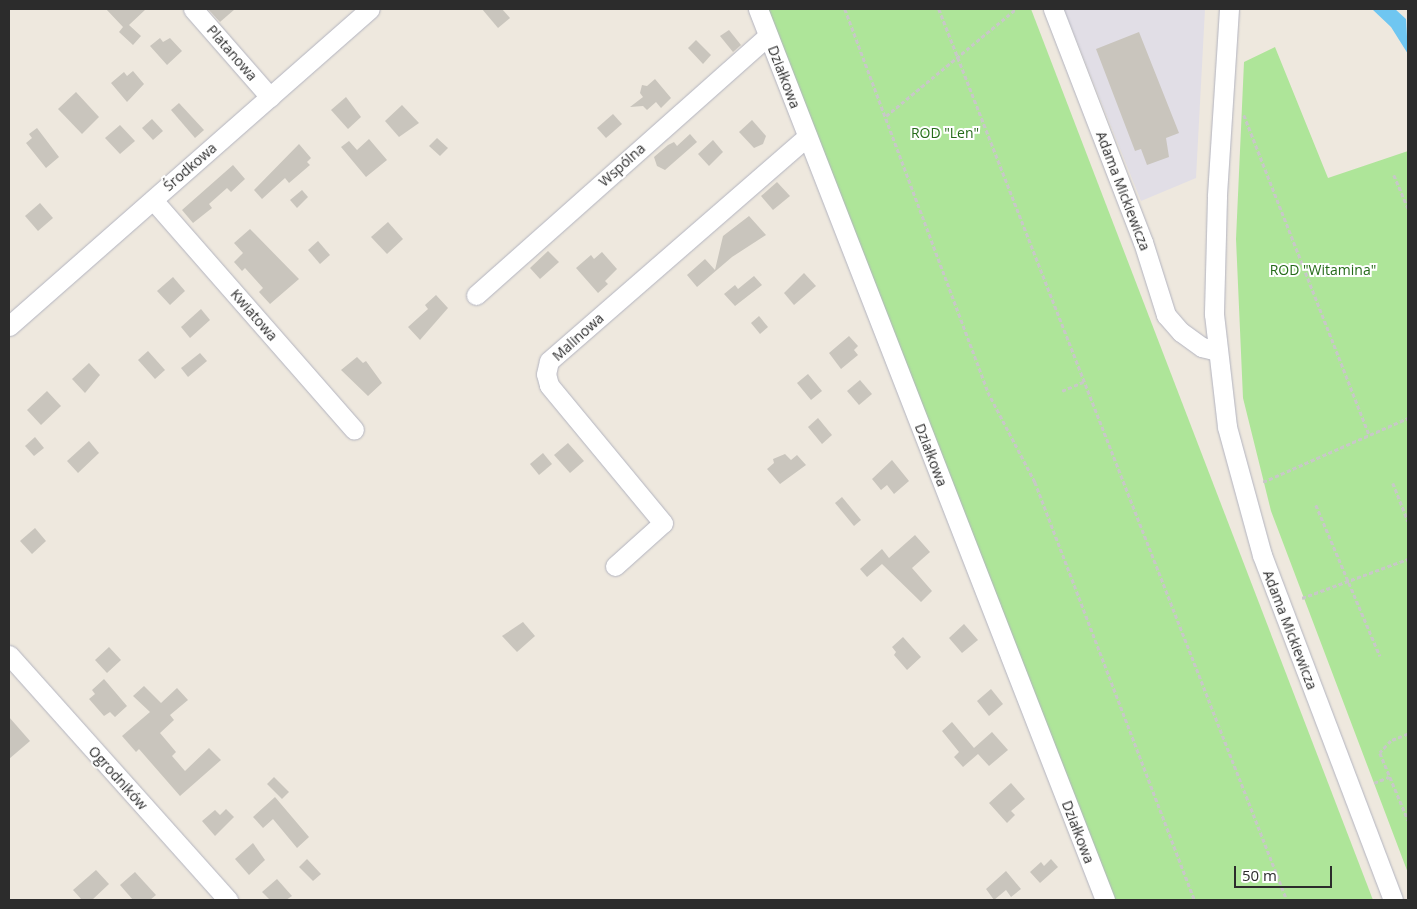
<!DOCTYPE html>
<html>
<head>
<meta charset="utf-8">
<style>
	body { margin:0 }
	#map { position:relative; width:1417px; height:909px; overflow:hidden; background:#eee8de; font-family:"Open Sans",sans-serif }
	div>[style] { position:absolute }
	.industrial>* { inset:0; background:#e1dee6 }
	.green>* { inset:0; background:#aee599 }
	.water>* { inset:0; background:#6fc6f1 }
	.building>* { inset:0; background:#c9c5bd }
	.path>* { height:2.5px; margin-top:-1.25px; transform-origin:0; background:repeating-linear-gradient(90deg,#c8c8c8 0 4px,transparent 0 6.5px) }
	.roads { filter:drop-shadow(0 0 1px #b2b3bf) drop-shadow(0 0 1px #b2b3bf) }
	.minor>* { height:19px; margin:-9.5px; padding:0 9.5px; transform-origin:9.5px; border-radius:9.5px; background:#fff }
	span { translate:-50% -50%; white-space:nowrap; text-align:center; line-height:1.15; -webkit-text-stroke:4px #fff; paint-order:stroke }
	.street-label { font-size:14px; color:#2c2c2c }
	.park-label { font-size:14px; color:#256b19 }
	.frame { position:absolute; inset:0; border:10px solid #2c2c2c; pointer-events:none }
	.scale { position:absolute; left:1234px; top:866px; width:98px; height:22px; box-sizing:border-box; border:2px solid #2c2c2c; border-top:0; padding-left:6px; font-size:15px; line-height:18px; white-space:nowrap; color:#2c2c2c; -webkit-text-stroke:4px #fff; paint-order:stroke }
</style>
</head>
<body>
<div id="map">
	<div class="industrial">
		<i style="clip-path:polygon(1064px 9px,1205px 9px,1196px 178px,1141px 201px)"></i>
	</div>
	<div class="green">
		<i style="clip-path:polygon(763px 9px,1031px 9px,1373px 900px,1109px 900px)"></i>
		<i style="clip-path:polygon(1275px 47px,1328px 178px,1408px 151px,1408px 873px,1271px 511px,1243px 398px,1236px 239px,1244px 62px)"></i>
	</div>
	<div class="water">
		<i style="clip-path:polygon(1372px 9px,1395px 9px,1406px 19px,1408px 54px,1391px 27px)"></i>
	</div>
	<div class="building">
		<i style="clip-path:polygon(106px 9px,146px 9px,129px 25px,141px 36px,133px 45px,119px 32px,123px 27px)"></i>
		<i style="clip-path:polygon(208px 9px,235px 9px,220px 22px)"></i>
		<i style="clip-path:polygon(482px 9px,502px 9px,510px 18px,498px 28px)"></i>
		<i style="clip-path:polygon(729px 30px,741px 45px,733px 52px,720px 36px)"></i>
		<i style="clip-path:polygon(1139px 32px,1179px 133px,1166px 138px,1169px 157px,1147px 165px,1141px 149px,1135px 151px,1096px 49px)"></i>
		<i style="clip-path:polygon(160px 38px,163px 42px,170px 38px,182px 51px,167px 65px,150px 46px)"></i>
		<i style="clip-path:polygon(696px 40px,711px 55px,703px 64px,688px 48px)"></i>
		<i style="clip-path:polygon(133px 71px,144px 84px,127px 102px,111px 83px,124px 72px,127px 76px)"></i>
		<i style="clip-path:polygon(655px 79px,671px 98px,661px 108px,656px 102px,647px 110px,643px 106px,630px 107px,643px 97px,640px 93px,642px 85px,647px 86px)"></i>
		<i style="clip-path:polygon(76px 92px,99px 117px,82px 134px,58px 109px)"></i>
		<i style="clip-path:polygon(346px 97px,361px 117px,348px 129px,331px 110px)"></i>
		<i style="clip-path:polygon(179px 103px,204px 130px,195px 138px,171px 110px)"></i>
		<i style="clip-path:polygon(402px 105px,419px 123px,399px 137px,385px 121px)"></i>
		<i style="clip-path:polygon(613px 114px,622px 124px,606px 138px,597px 128px)"></i>
		<i style="clip-path:polygon(152px 119px,163px 131px,153px 140px,142px 128px)"></i>
		<i style="clip-path:polygon(752px 120px,766px 136px,763px 144px,754px 148px,739px 132px)"></i>
		<i style="clip-path:polygon(120px 125px,135px 141px,120px 154px,105px 138px)"></i>
		<i style="clip-path:polygon(37px 128px,59px 157px,46px 168px,26px 143px,32px 138px,29px 134px)"></i>
		<i style="clip-path:polygon(690px 134px,697px 142px,665px 170px,657px 166px,654px 157px,668px 145px,674px 142px,677px 146px)"></i>
		<i style="clip-path:polygon(437px 138px,448px 148px,440px 156px,429px 146px)"></i>
		<i style="clip-path:polygon(369px 139px,387px 160px,366px 177px,341px 147px,349px 141px,357px 150px)"></i>
		<i style="clip-path:polygon(713px 140px,723px 152px,709px 166px,698px 154px)"></i>
		<i style="clip-path:polygon(299px 144px,311px 158px,307px 162px,310px 165px,289px 183px,285px 178px,262px 199px,254px 190px)"></i>
		<i style="clip-path:polygon(233px 165px,245px 179px,231px 192px,227px 188px,209px 204px,212px 208px,193px 223px,182px 210px)"></i>
		<i style="clip-path:polygon(777px 182px,790px 196px,773px 210px,761px 196px)"></i>
		<i style="clip-path:polygon(302px 190px,308px 197px,297px 208px,290px 200px)"></i>
		<i style="clip-path:polygon(40px 203px,53px 218px,38px 231px,25px 216px)"></i>
		<i style="clip-path:polygon(749px 216px,766px 235px,732px 257px,697px 287px,687px 275px,705px 259px,715px 270px,723px 236px)"></i>
		<i style="clip-path:polygon(388px 222px,403px 239px,387px 254px,371px 237px)"></i>
		<i style="clip-path:polygon(250px 229px,299px 279px,270px 304px,259px 292px,263px 288px,245px 268px,242px 271px,234px 262px,243px 253px,234px 243px)"></i>
		<i style="clip-path:polygon(318px 241px,330px 255px,320px 264px,308px 250px)"></i>
		<i style="clip-path:polygon(548px 251px,559px 262px,540px 279px,530px 268px)"></i>
		<i style="clip-path:polygon(602px 252px,617px 269px,605px 281px,608px 284px,598px 293px,576px 268px,591px 255px,594px 259px)"></i>
		<i style="clip-path:polygon(804px 273px,816px 286px,794px 305px,784px 293px)"></i>
		<i style="clip-path:polygon(754px 276px,762px 285px,735px 306px,724px 294px,735px 285px,738px 289px)"></i>
		<i style="clip-path:polygon(173px 277px,185px 291px,170px 305px,157px 291px)"></i>
		<i style="clip-path:polygon(436px 295px,448px 308px,420px 340px,408px 327px,428px 309px,425px 305px)"></i>
		<i style="clip-path:polygon(201px 309px,210px 320px,190px 338px,181px 327px)"></i>
		<i style="clip-path:polygon(759px 316px,768px 327px,760px 334px,751px 323px)"></i>
		<i style="clip-path:polygon(849px 336px,858px 346px,854px 350px,858px 355px,841px 369px,829px 353px)"></i>
		<i style="clip-path:polygon(148px 351px,165px 370px,155px 379px,138px 360px)"></i>
		<i style="clip-path:polygon(200px 353px,207px 361px,188px 377px,181px 368px)"></i>
		<i style="clip-path:polygon(357px 357px,363px 363px,366px 361px,382px 383px,368px 396px,341px 370px)"></i>
		<i style="clip-path:polygon(89px 363px,100px 375px,85px 393px,72px 379px)"></i>
		<i style="clip-path:polygon(808px 374px,822px 391px,811px 400px,797px 383px)"></i>
		<i style="clip-path:polygon(860px 380px,872px 394px,859px 405px,847px 391px)"></i>
		<i style="clip-path:polygon(47px 391px,61px 406px,41px 425px,27px 410px)"></i>
		<i style="clip-path:polygon(818px 418px,832px 435px,822px 444px,808px 427px)"></i>
		<i style="clip-path:polygon(35px 437px,44px 448px,34px 456px,25px 446px)"></i>
		<i style="clip-path:polygon(89px 441px,99px 453px,78px 473px,67px 461px)"></i>
		<i style="clip-path:polygon(568px 443px,584px 461px,570px 473px,554px 455px)"></i>
		<i style="clip-path:polygon(543px 453px,552px 464px,539px 475px,530px 464px)"></i>
		<i style="clip-path:polygon(785px 454px,791px 460px,797px 455px,806px 465px,780px 484px,767px 469px,774px 463px,773px 459px)"></i>
		<i style="clip-path:polygon(892px 460px,909px 481px,894px 494px,887px 485px,881px 490px,872px 479px)"></i>
		<i style="clip-path:polygon(842px 497px,861px 520px,854px 526px,835px 503px)"></i>
		<i style="clip-path:polygon(35px 528px,46px 541px,32px 554px,20px 541px)"></i>
		<i style="clip-path:polygon(915px 535px,930px 552px,912px 568px,932px 591px,921px 602px,882px 564px,867px 577px,860px 569px,882px 549px,889px 558px)"></i>
		<i style="clip-path:polygon(523px 622px,535px 636px,517px 652px,502px 636px)"></i>
		<i style="clip-path:polygon(964px 624px,978px 640px,962px 653px,949px 638px)"></i>
		<i style="clip-path:polygon(903px 637px,921px 657px,907px 670px,894px 655px,896px 652px,892px 647px)"></i>
		<i style="clip-path:polygon(109px 647px,121px 660px,107px 673px,95px 660px)"></i>
		<i style="clip-path:polygon(104px 679px,127px 706px,115px 717px,110px 712px,104px 716px,89px 699px,95px 694px,92px 690px)"></i>
		<i style="clip-path:polygon(144px 686px,161px 703px,177px 688px,188px 700px,170px 715px,174px 720px,160px 733px,176px 752px,172px 756px,185px 771px,209px 748px,221px 760px,180px 796px,139px 749px,136px 752px,122px 736px,150px 712px,133px 696px)"></i>
		<i style="clip-path:polygon(991px 689px,1003px 704px,989px 716px,977px 701px)"></i>
		<i style="clip-path:polygon(9px 717px,30px 741px,9px 759px)"></i>
		<i style="clip-path:polygon(952px 722px,974px 748px,992px 732px,1008px 750px,989px 766px,978px 754px,963px 767px,954px 757px,959px 752px,942px 731px)"></i>
		<i style="clip-path:polygon(274px 777px,289px 792px,282px 799px,267px 784px)"></i>
		<i style="clip-path:polygon(1011px 783px,1025px 799px,1011px 811px,1015px 815px,1007px 823px,989px 803px)"></i>
		<i style="clip-path:polygon(275px 797px,309px 837px,297px 848px,273px 819px,263px 828px,253px 817px)"></i>
		<i style="clip-path:polygon(226px 809px,234px 817px,215px 836px,202px 821px,215px 810px,220px 815px)"></i>
		<i style="clip-path:polygon(253px 843px,265px 860px,249px 875px,235px 859px)"></i>
		<i style="clip-path:polygon(307px 859px,321px 874px,313px 881px,299px 867px)"></i>
		<i style="clip-path:polygon(1051px 859px,1058px 867px,1040px 883px,1030px 872px,1041px 862px,1044px 866px)"></i>
		<i style="clip-path:polygon(96px 870px,109px 884px,92px 900px,82px 900px,73px 890px)"></i>
		<i style="clip-path:polygon(1006px 871px,1021px 889px,1011px 897px,1006px 890px,994px 900px,986px 889px)"></i>
		<i style="clip-path:polygon(135px 872px,156px 895px,150px 900px,133px 900px,120px 885px)"></i>
		<i style="clip-path:polygon(277px 879px,292px 896px,286px 900px,270px 900px,262px 892px)"></i>
	</div>
	<div class="path">
		<i style="left:845px;top:9px;width:409px;rotate:69.5deg"></i>
		<i style="left:988px;top:392px;width:102px;rotate:62.4deg"></i>
		<i style="left:1035px;top:482px;width:448px;rotate:69.1deg"></i>
		<i style="left:939px;top:9px;width:957px;rotate:68.67deg"></i>
		<i style="left:1244px;top:115px;width:343px;rotate:68.6deg"></i>
		<i style="left:886px;top:116px;width:168px;rotate:-39.5deg"></i>
		<i style="left:1394px;top:175px;width:36px;rotate:67deg"></i>
		<i style="left:1062px;top:391px;width:23px;rotate:-23deg"></i>
		<i style="left:1263px;top:482px;width:158px;rotate:-23.8deg"></i>
		<i style="left:1393px;top:483px;width:41px;rotate:68.5deg"></i>
		<i style="left:1316px;top:505px;width:164px;rotate:67deg"></i>
		<i style="left:1302px;top:598px;width:113px;rotate:-20.2deg"></i>
		<i style="left:1408px;top:734px;width:18px;rotate:158deg"></i>
		<i style="left:1391px;top:741px;width:16px;rotate:133deg"></i>
		<i style="left:1380px;top:753px;width:73px;rotate:67.3deg"></i>
		<i style="left:1374px;top:783px;width:16px;rotate:-22deg"></i>
	</div>
	<div class="roads">
		<div class="minor">
			<i style="left:193px;top:9px;width:117px;rotate:48.8deg"></i>
			<i style="left:758px;top:9px;width:956px;rotate:68.72deg"></i>
			<i style="left:1053px;top:9px;width:250px;rotate:68.9deg"></i>
			<i style="left:1143px;top:242px;width:77px;rotate:72.5deg"></i>
			<i style="left:1166px;top:315px;width:23px;rotate:49deg"></i>
			<i style="left:1181px;top:332px;width:26px;rotate:36deg"></i>
			<i style="left:1202px;top:347px;width:16px;rotate:15deg"></i>
			<i style="left:1229px;top:9px;width:188px;rotate:93.7deg"></i>
			<i style="left:1217px;top:197px;width:117px;rotate:91.5deg"></i>
			<i style="left:1214px;top:314px;width:114px;rotate:83.4deg"></i>
			<i style="left:1227px;top:427px;width:133px;rotate:74.7deg"></i>
			<i style="left:1262px;top:555px;width:369px;rotate:69.2deg"></i>
			<i style="left:153px;top:200px;width:305px;rotate:48.8deg"></i>
			<i style="left:476px;top:295px;width:390px;rotate:-41.6deg"></i>
			<i style="left:9px;top:326px;width:480px;rotate:-41.3deg"></i>
			<i style="left:615px;top:566px;width:64px;rotate:-41.9deg"></i>
			<i style="left:663px;top:523px;width:179px;rotate:-129.6deg"></i>
			<i style="left:549px;top:385px;width:11px;rotate:-105deg"></i>
			<i style="left:546px;top:374px;width:13px;rotate:-77deg"></i>
			<i style="left:549px;top:361px;width:342px;rotate:-41deg"></i>
			<i style="left:9px;top:655px;width:329px;rotate:48.2deg"></i>
		</div>
	</div>
	<div class="street-label">
		<span style="left:232px;top:53px;rotate:49deg">Platanowa</span>
		<span style="left:784px;top:77px;rotate:69deg">Działkowa</span>
		<span style="left:622px;top:165px;rotate:-42deg">Wspólna</span>
		<span style="left:190px;top:167px;rotate:-41deg">Środkowa</span>
		<span style="left:1123px;top:191px;rotate:69deg">Adama Mickiewicza</span>
		<span style="left:254px;top:315px;rotate:49deg">Kwiatowa</span>
		<span style="left:578px;top:337px;rotate:-42deg">Malinowa</span>
		<span style="left:931px;top:455px;rotate:69deg">Działkowa</span>
		<span style="left:1290px;top:630px;rotate:69deg">Adama Mickiewicza</span>
		<span style="left:118px;top:778px;rotate:48deg">Ogrodników</span>
		<span style="left:1078px;top:832px;rotate:69deg">Działkowa</span>
	</div>
	<div class="park-label">
		<span style="left:945px;top:133px">ROD "Len"</span>
		<span style="left:1323px;top:270px">ROD "Witamina"</span>
	</div>
	<div class="frame"></div>
	<div class="scale">50 m</div>
</div>
</body>
</html>
